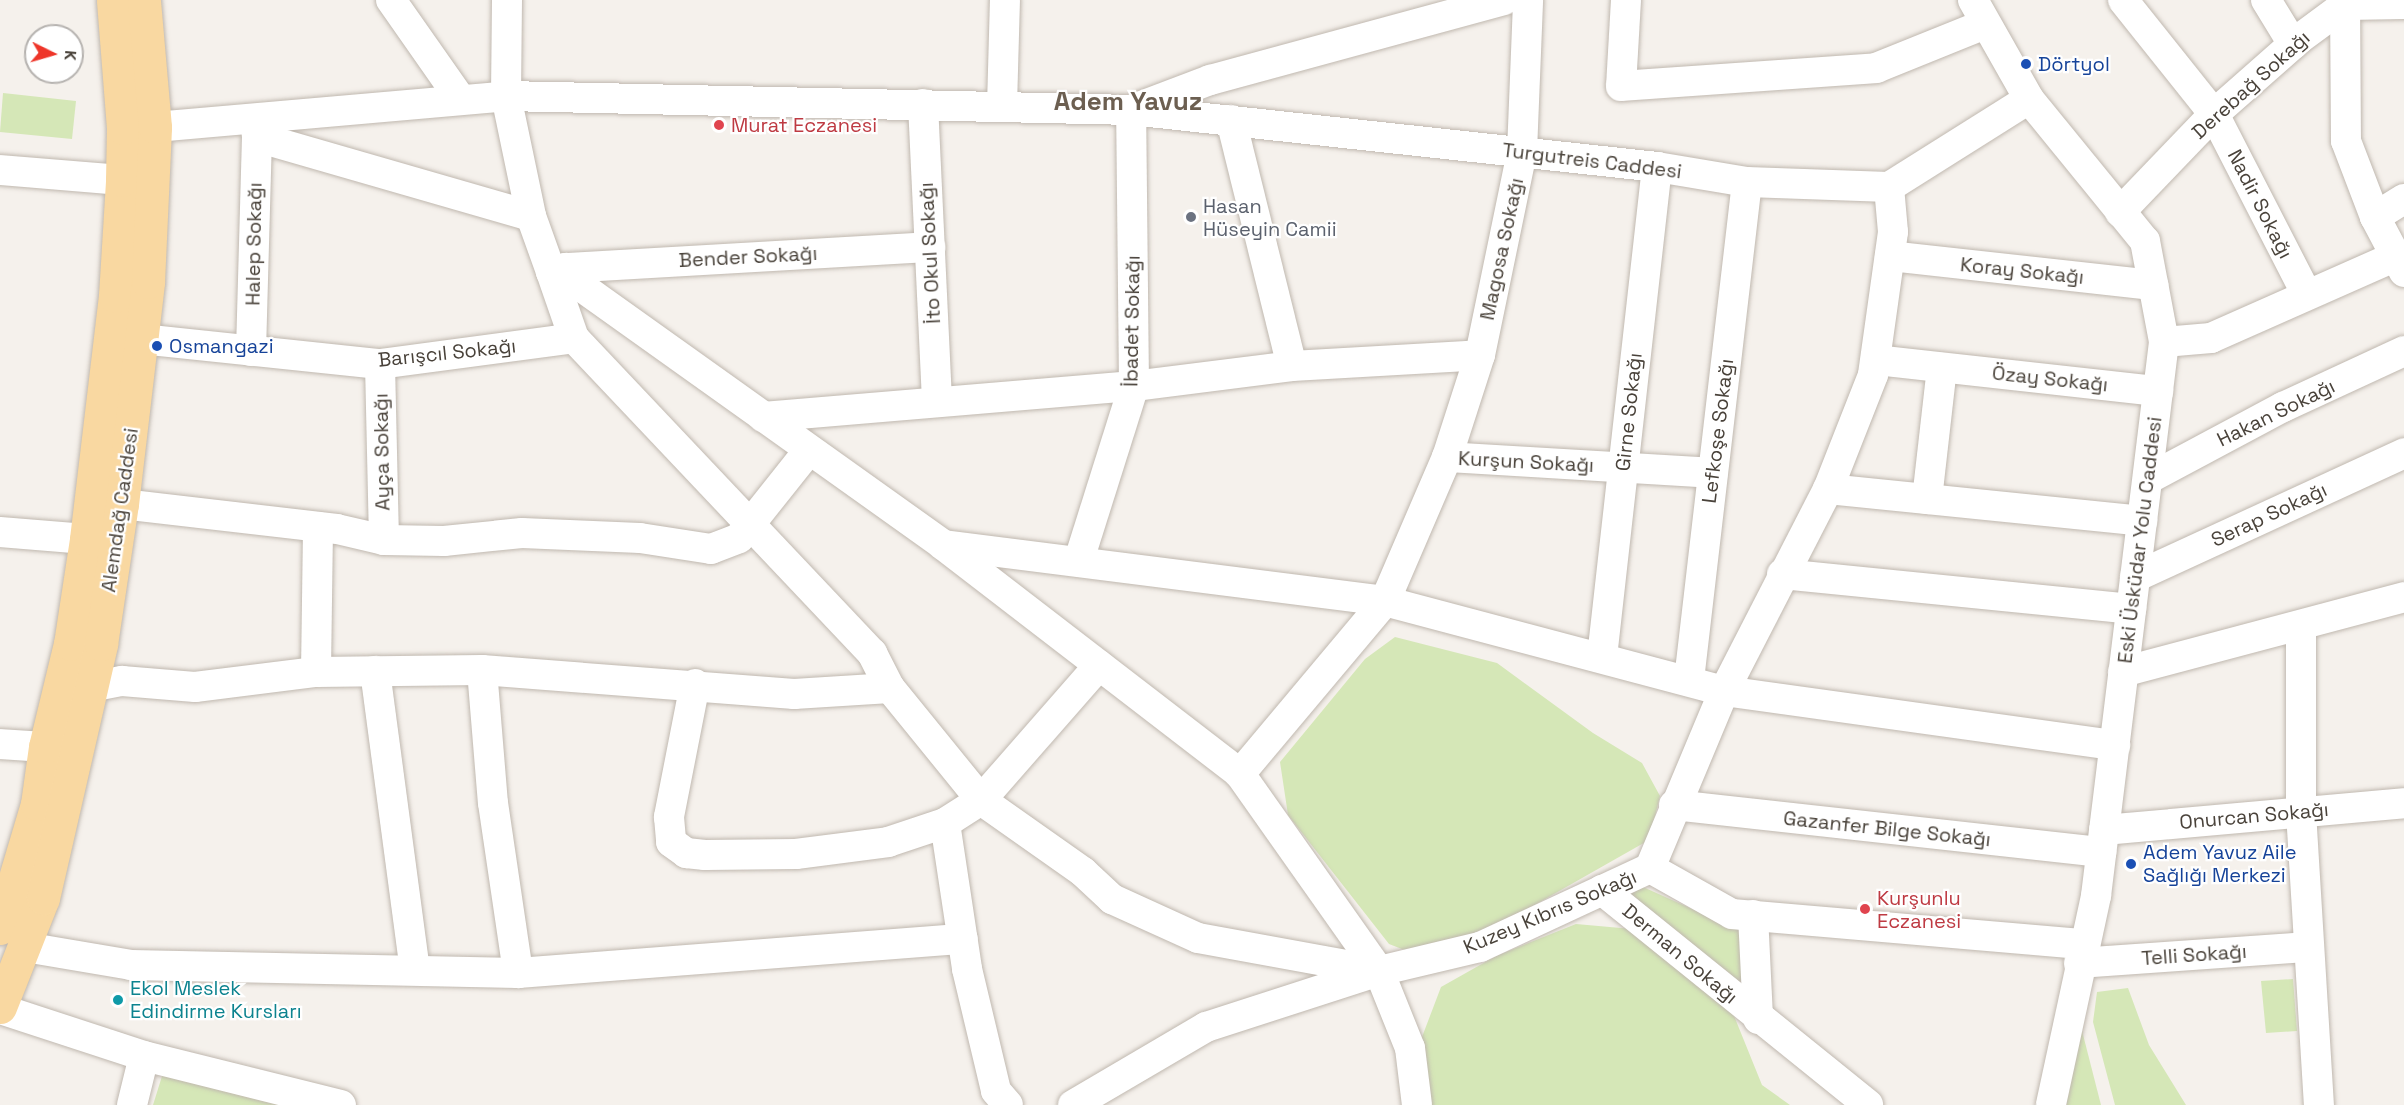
<!DOCTYPE html>
<html>
<head>
<meta charset="utf-8">
<style>
	body { margin:0 }
	#map { position:relative; width:2404px; height:1105px; overflow:hidden; background:#f5f1ec; font-family:"Space Grotesk",sans-serif }
	div>[style] { position:absolute }
	.green>* { inset:0; background:#d5e7b7 }
	.roads { filter:drop-shadow(0 0 2px #c0b8af) drop-shadow(0 0 2px #c0b8af) }
	.minor>* { height:30px; margin:-15px; padding:0 15px; transform-origin:15px; border-radius:15px; background:#fff }
	.major>* { height:33px; margin:-16.5px; padding:0 16.5px; transform-origin:16.5px; border-radius:16.5px; background:#f9d8a1 }
	.dots>* { width:16px; height:16px; translate:-50% -50%; box-sizing:border-box; border:3px solid #fff; border-radius:50% }
	span { translate:-50% -50%; white-space:nowrap; text-align:center; line-height:1.15; -webkit-text-stroke:4.5px #fff; paint-order:stroke }
	.transit-label { font-size:20px; color:#164399 }
	.left { translate:0 -50%; text-align:left }
	.street-label { font-size:20px; color:#49423a }
	.health-label { font-size:20px; color:#be3a42 }
	.worship-label { font-size:20px; color:#5b616d }
	.culture-label { font-size:20px; color:#0d838f }
	.district-label { font-size:26px; color:#6c5f51; font-weight:700 }
	.north { position:absolute; left:24px; top:24px; width:60px; height:60px; box-sizing:border-box; background:#fff; border:2px solid #b6b3b0; border-radius:50%; rotate:95deg; font-size:16px; font-weight:700; line-height:24px; text-align:center; color:#49423a }
	.north::after { content:''; display:block; margin:auto; width:21px; height:27px; background:#ee3529; clip-path:polygon(50% 0,100% 100%,50% 72%,0 100%) }
</style>
</head>
<body>
<div id="map">
	<div class="green">
		<i style="clip-path:polygon(3px 93px,76px 101px,72px 139px,0 132px)"></i>
		<i style="clip-path:polygon(1395px 637px,1497px 663px,1593px 733px,1642px 763px,1660px 796px,1649px 840px,1503px 923px,1462px 941px,1407px 951px,1389px 944px,1288px 815px,1280px 762px,1365px 659px)"></i>
		<i style="clip-path:polygon(1643px 887px,1748px 934px,1745px 997px,1622px 897px)"></i>
		<i style="clip-path:polygon(1576px 924px,1632px 929px,1726px 996px,1762px 1085px,1790px 1105px,1426px 1105px,1422px 1037px,1441px 987px,1496px 956px)"></i>
		<i style="clip-path:polygon(2293px 979px,2297px 1031px,2266px 1033px,2261px 981px)"></i>
		<i style="clip-path:polygon(2128px 988px,2149px 1045px,2186px 1105px,2115px 1105px,2093px 1022px,2097px 992px)"></i>
		<i style="clip-path:polygon(2078px 1015px,2101px 1105px,2061px 1105px)"></i>
		<i style="clip-path:polygon(163px 1073px,289px 1105px,153px 1105px)"></i>
	</div>
	<div class="roads">
		<div class="minor">
			<i style="left:391px;top:0;width:122px;rotate:55deg"></i>
			<i style="left:507px;top:0;width:96px;rotate:90.6deg"></i>
			<i style="left:506px;top:96px;width:123px;rotate:78.2deg"></i>
			<i style="left:531px;top:216px;width:59px;rotate:70.3deg"></i>
			<i style="left:551px;top:272px;width:16px;rotate:-15deg"></i>
			<i style="left:566px;top:268px;width:21px;rotate:53deg"></i>
			<i style="left:579px;top:285px;width:447px;rotate:35.5deg"></i>
			<i style="left:943px;top:545px;width:375px;rotate:37.6deg"></i>
			<i style="left:1240px;top:774px;width:241px;rotate:54.8deg"></i>
			<i style="left:1379px;top:971px;width:83px;rotate:68.1deg"></i>
			<i style="left:1410px;top:1048px;width:57px;rotate:83deg"></i>
			<i style="left:1626px;top:0;width:86px;rotate:93.3deg"></i>
			<i style="left:1621px;top:86px;width:256px;rotate:-4deg"></i>
			<i style="left:1876px;top:68px;width:118px;rotate:-22deg"></i>
			<i style="left:1973px;top:0;width:114px;rotate:60.5deg"></i>
			<i style="left:2029px;top:99px;width:183px;rotate:50.8deg"></i>
			<i style="left:2145px;top:241px;width:103px;rotate:79.3deg"></i>
			<i style="left:2164px;top:342px;width:558px;rotate:97deg"></i>
			<i style="left:2096px;top:896px;width:214px;rotate:102.2deg"></i>
			<i style="left:2123px;top:0;width:146px;rotate:51.4deg"></i>
			<i style="left:2214px;top:114px;width:203px;rotate:62.8deg"></i>
			<i style="left:2266px;top:0;width:52px;rotate:58.5deg"></i>
			<i style="left:2345px;top:0;width:141px;rotate:89.6deg"></i>
			<i style="left:2346px;top:141px;width:81px;rotate:69.1deg"></i>
			<i style="left:2375px;top:217px;width:62px;rotate:62.2deg"></i>
			<i style="left:923px;top:104px;width:298px;rotate:87.3deg"></i>
			<i style="left:1002px;top:106px;width:106px;rotate:-88.4deg"></i>
			<i style="left:255px;top:120px;width:17px;rotate:83deg"></i>
			<i style="left:257px;top:137px;width:285px;rotate:16.1deg"></i>
			<i style="left:1231px;top:120px;width:253px;rotate:76.1deg"></i>
			<i style="left:155px;top:127px;width:352px;rotate:-5deg"></i>
			<i style="left:506px;top:96px;width:625px;rotate:1.28deg"></i>
			<i style="left:1131px;top:110px;width:85px;rotate:-20.8deg"></i>
			<i style="left:1210px;top:80px;width:305px;rotate:-15.2deg"></i>
			<i style="left:0;top:170px;width:122px;rotate:4.7deg"></i>
			<i style="left:1889px;top:187px;width:45px;rotate:84.9deg"></i>
			<i style="left:1893px;top:232px;width:144px;rotate:98deg"></i>
			<i style="left:1873px;top:375px;width:123px;rotate:111.5deg"></i>
			<i style="left:1828px;top:489px;width:227px;rotate:117.2deg"></i>
			<i style="left:1724px;top:691px;width:192px;rotate:112.7deg"></i>
			<i style="left:1650px;top:868px;width:94px;rotate:29.3deg"></i>
			<i style="left:1732px;top:914px;width:353px;rotate:4.9deg"></i>
			<i style="left:2120px;top:212px;width:136px;rotate:-46.2deg"></i>
			<i style="left:2214px;top:114px;width:113px;rotate:-41.4deg"></i>
			<i style="left:2299px;top:39px;width:57px;rotate:-36.5deg"></i>
			<i style="left:2345px;top:5px;width:59px;rotate:-1deg"></i>
			<i style="left:2375px;top:217px;width:34px;rotate:-32deg"></i>
			<i style="left:1890px;top:256px;width:265px;rotate:6.3deg"></i>
			<i style="left:566px;top:268px;width:365px;rotate:-3.3deg"></i>
			<i style="left:551px;top:272px;width:70px;rotate:70.8deg"></i>
			<i style="left:574px;top:338px;width:434px;rotate:46.6deg"></i>
			<i style="left:872px;top:653px;width:39px;rotate:63deg"></i>
			<i style="left:890px;top:688px;width:144px;rotate:50.9deg"></i>
			<i style="left:981px;top:800px;width:125px;rotate:35.2deg"></i>
			<i style="left:1083px;top:872px;width:40px;rotate:43deg"></i>
			<i style="left:1112px;top:899px;width:94px;rotate:24.4deg"></i>
			<i style="left:1198px;top:938px;width:184px;rotate:10.3deg"></i>
			<i style="left:141px;top:339px;width:240px;rotate:6deg"></i>
			<i style="left:380px;top:364px;width:196px;rotate:-7.6deg"></i>
			<i style="left:2164px;top:342px;width:47px;rotate:-4.9deg"></i>
			<i style="left:2211px;top:338px;width:202px;rotate:-23.9deg"></i>
			<i style="left:251px;top:351px;width:214px;rotate:-88.4deg"></i>
			<i style="left:1480px;top:355px;width:207px;rotate:-78.3deg"></i>
			<i style="left:1522px;top:152px;width:152px;rotate:-87.7deg"></i>
			<i style="left:1876px;top:360px;width:284px;rotate:6.3deg"></i>
			<i style="left:380px;top:364px;width:176px;rotate:88.7deg"></i>
			<i style="left:763px;top:417px;width:372px;rotate:-4.8deg"></i>
			<i style="left:1134px;top:386px;width:159px;rotate:-7.2deg"></i>
			<i style="left:1292px;top:366px;width:188px;rotate:-3.3deg"></i>
			<i style="left:1480px;top:355px;width:107px;rotate:107.9deg"></i>
			<i style="left:1447px;top:457px;width:157px;rotate:113.3deg"></i>
			<i style="left:1385px;top:601px;width:226px;rotate:130deg"></i>
			<i style="left:1447px;top:457px;width:266px;rotate:3.4deg"></i>
			<i style="left:2150px;top:478px;width:151px;rotate:-28.1deg"></i>
			<i style="left:2283px;top:407px;width:133px;rotate:-24.8deg"></i>
			<i style="left:1828px;top:489px;width:316px;rotate:5.8deg"></i>
			<i style="left:1927px;top:499px;width:132px;rotate:-83.5deg"></i>
			<i style="left:122px;top:504px;width:216px;rotate:6.6deg"></i>
			<i style="left:337px;top:529px;width:48px;rotate:13.2deg"></i>
			<i style="left:384px;top:540px;width:60px;rotate:1deg"></i>
			<i style="left:444px;top:541px;width:78px;rotate:-5.9deg"></i>
			<i style="left:522px;top:533px;width:118px;rotate:2.4deg"></i>
			<i style="left:640px;top:538px;width:72px;rotate:8.8deg"></i>
			<i style="left:711px;top:549px;width:30px;rotate:-21deg"></i>
			<i style="left:739px;top:538px;width:112px;rotate:-51.5deg"></i>
			<i style="left:0;top:532px;width:86px;rotate:4.7deg"></i>
			<i style="left:943px;top:545px;width:446px;rotate:7.2deg"></i>
			<i style="left:1385px;top:601px;width:351px;rotate:14.9deg"></i>
			<i style="left:1724px;top:691px;width:395px;rotate:7.9deg"></i>
			<i style="left:1079px;top:560px;width:182px;rotate:-72.5deg"></i>
			<i style="left:1134px;top:386px;width:276px;rotate:-90.6deg"></i>
			<i style="left:1131px;top:110px;width:529px;rotate:6.18deg"></i>
			<i style="left:1657px;top:167px;width:91px;rotate:9.5deg"></i>
			<i style="left:1747px;top:182px;width:142px;rotate:2deg"></i>
			<i style="left:1889px;top:187px;width:165px;rotate:-32.2deg"></i>
			<i style="left:1782px;top:574px;width:351px;rotate:5.7deg"></i>
			<i style="left:2135px;top:577px;width:296px;rotate:-24.7deg"></i>
			<i style="left:2301px;top:626px;width:186px;rotate:90deg"></i>
			<i style="left:2301px;top:812px;width:294px;rotate:86.5deg"></i>
			<i style="left:1602px;top:657px;width:493px;rotate:-83.6deg"></i>
			<i style="left:482px;top:670px;width:133px;rotate:85.3deg"></i>
			<i style="left:493px;top:803px;width:172px;rotate:81.6deg"></i>
			<i style="left:375px;top:671px;width:301px;rotate:82.4deg"></i>
			<i style="left:316px;top:672px;width:145px;rotate:-89.2deg"></i>
			<i style="left:2123px;top:672px;width:291px;rotate:-14.9deg"></i>
			<i style="left:1689px;top:680px;width:501px;rotate:-83.36deg"></i>
			<i style="left:695px;top:684px;width:136px;rotate:101.1deg"></i>
			<i style="left:669px;top:817px;width:25px;rotate:85deg"></i>
			<i style="left:671px;top:842px;width:19px;rotate:36deg"></i>
			<i style="left:686px;top:853px;width:19px;rotate:6deg"></i>
			<i style="left:705px;top:855px;width:91px;rotate:-0.6deg"></i>
			<i style="left:796px;top:854px;width:93px;rotate:-7.4deg"></i>
			<i style="left:888px;top:842px;width:60px;rotate:-18.4deg"></i>
			<i style="left:945px;top:823px;width:43px;rotate:-32.6deg"></i>
			<i style="left:981px;top:800px;width:179px;rotate:-48.8deg"></i>
			<i style="left:90px;top:687px;width:33px;rotate:-11deg"></i>
			<i style="left:122px;top:681px;width:73px;rotate:4.7deg"></i>
			<i style="left:195px;top:687px;width:122px;rotate:-7.1deg"></i>
			<i style="left:316px;top:672px;width:166px;rotate:-0.7deg"></i>
			<i style="left:482px;top:670px;width:313px;rotate:4.4deg"></i>
			<i style="left:794px;top:694px;width:96px;rotate:-3.6deg"></i>
			<i style="left:0;top:744px;width:45px;rotate:3.8deg"></i>
			<i style="left:1674px;top:805px;width:430px;rotate:6.3deg"></i>
			<i style="left:945px;top:823px;width:148px;rotate:81.4deg"></i>
			<i style="left:967px;top:969px;width:125px;rotate:76.6deg"></i>
			<i style="left:996px;top:1091px;width:18px;rotate:49deg"></i>
			<i style="left:2104px;top:830px;width:301px;rotate:-5.1deg"></i>
			<i style="left:1602px;top:890px;width:342px;rotate:38.9deg"></i>
			<i style="left:1753px;top:915px;width:104px;rotate:87.2deg"></i>
			<i style="left:25px;top:947px;width:108px;rotate:9.6deg"></i>
			<i style="left:131px;top:965px;width:387px;rotate:1.2deg"></i>
			<i style="left:518px;top:973px;width:446px;rotate:-4.4deg"></i>
			<i style="left:2079px;top:963px;width:230px;rotate:-4deg"></i>
			<i style="left:0;top:1009px;width:151px;rotate:18.1deg"></i>
			<i style="left:144px;top:1056px;width:203px;rotate:14deg"></i>
			<i style="left:132px;top:1105px;width:50px;rotate:-76.2deg"></i>
			<i style="left:1073px;top:1105px;width:154px;rotate:-30.4deg"></i>
			<i style="left:1206px;top:1027px;width:182px;rotate:-17.9deg"></i>
			<i style="left:1379px;top:971px;width:104px;rotate:-13.4deg"></i>
			<i style="left:1480px;top:947px;width:187px;rotate:-24.9deg"></i>
		</div>
		<div class="major">
			<i style="left:0;top:928px;width:129px;rotate:-73.4deg"></i>
			<i style="left:37px;top:804px;width:58px;rotate:-82deg"></i>
			<i style="left:45px;top:747px;width:106px;rotate:-76.4deg"></i>
			<i style="left:70px;top:644px;width:106px;rotate:-81.3deg"></i>
			<i style="left:86px;top:539px;width:245px;rotate:-83.2deg"></i>
			<i style="left:115px;top:296px;width:116px;rotate:-86.5deg"></i>
			<i style="left:122px;top:180px;width:52px;rotate:-88.9deg"></i>
			<i style="left:123px;top:128px;width:128px;rotate:-94.5deg"></i>
			<i style="left:0;top:1007px;width:117px;rotate:-68.5deg"></i>
			<i style="left:43px;top:898px;width:261px;rotate:-77.1deg"></i>
			<i style="left:101px;top:644px;width:142px;rotate:-81.5deg"></i>
			<i style="left:122px;top:504px;width:224px;rotate:-83.3deg"></i>
			<i style="left:148px;top:282px;width:155px;rotate:-87.4deg"></i>
			<i style="left:155px;top:127px;width:127px;rotate:-95deg"></i>
		</div>
	</div>
	<div class="dots">
		<i style="left:2026px;top:64px;background:#1a4fb4"></i>
		<i style="left:719px;top:125px;background:#e0444e"></i>
		<i style="left:1191px;top:217px;background:#6b7280"></i>
		<i style="left:157px;top:346px;background:#1a4fb4"></i>
		<i style="left:2131px;top:864px;background:#1a4fb4"></i>
		<i style="left:1865px;top:909px;background:#e0444e"></i>
		<i style="left:118px;top:1000px;background:#0f9aa8"></i>
	</div>
	<div class="transit-label">
		<span class="left" style="left:2038px;top:64px">Dörtyol</span>
		<span class="left" style="left:169px;top:346px">Osmangazi</span>
		<span class="left" style="left:2143px;top:864px">Adem Yavuz Aile<br>Sağlığı Merkezi</span>
	</div>
	<div class="street-label">
		<span style="left:2251px;top:85px;rotate:-42deg">Derebağ Sokağı</span>
		<span style="left:1592px;top:161px;rotate:7deg">Turgutreis Caddesi</span>
		<span style="left:2260px;top:204px;rotate:63deg">Nadir Sokağı</span>
		<span style="left:254px;top:244px;rotate:-89deg">Halep Sokağı</span>
		<span style="left:1502px;top:249px;rotate:-78deg">Magosa Sokağı</span>
		<span style="left:930px;top:253px;rotate:-93deg">İto Okul Sokağı</span>
		<span style="left:748px;top:257px;rotate:-3deg">Bender Sokağı</span>
		<span style="left:2022px;top:271px;rotate:6deg">Koray Sokağı</span>
		<span style="left:1132px;top:321px;rotate:-89deg">İbadet Sokağı</span>
		<span style="left:447px;top:353px;rotate:-6deg">Barışcıl Sokağı</span>
		<span style="left:2050px;top:379px;rotate:6deg">Özay Sokağı</span>
		<span style="left:1629px;top:412px;rotate:-84deg">Girne Sokağı</span>
		<span style="left:2276px;top:413px;rotate:-26deg">Hakan Sokağı</span>
		<span style="left:1718px;top:431px;rotate:-83deg">Lefkoşe Sokağı</span>
		<span style="left:382px;top:452px;rotate:-91deg">Ayça Sokağı</span>
		<span style="left:1526px;top:462px;rotate:3deg">Kurşun Sokağı</span>
		<span style="left:120px;top:510px;rotate:-82deg">Alemdağ Caddesi</span>
		<span style="left:2269px;top:515px;rotate:-25deg">Serap Sokağı</span>
		<span style="left:2140px;top:540px;rotate:-83deg">Eski Üsküdar Yolu Caddesi</span>
		<span style="left:2254px;top:816px;rotate:-5deg">Onurcan Sokağı</span>
		<span style="left:1887px;top:829px;rotate:6deg">Gazanfer Bilge Sokağı</span>
		<span style="left:1550px;top:912px;rotate:-23deg">Kuzey Kıbrıs Sokağı</span>
		<span style="left:1680px;top:954px;rotate:40deg">Derman Sokağı</span>
		<span style="left:2194px;top:955px;rotate:-4deg">Telli Sokağı</span>
	</div>
	<div class="health-label">
		<span class="left" style="left:731px;top:125px">Murat Eczanesi</span>
		<span class="left" style="left:1877px;top:910px">Kurşunlu<br>Eczanesi</span>
	</div>
	<div class="worship-label">
		<span class="left" style="left:1203px;top:218px">Hasan<br>Hüseyin Camii</span>
	</div>
	<div class="culture-label">
		<span class="left" style="left:130px;top:1000px">Ekol Meslek<br>Edindirme Kursları</span>
	</div>
	<div class="district-label">
		<span style="left:1128px;top:102px">Adem Yavuz</span>
	</div>
	<div class="north">K</div>
</div>
</body>
</html>
